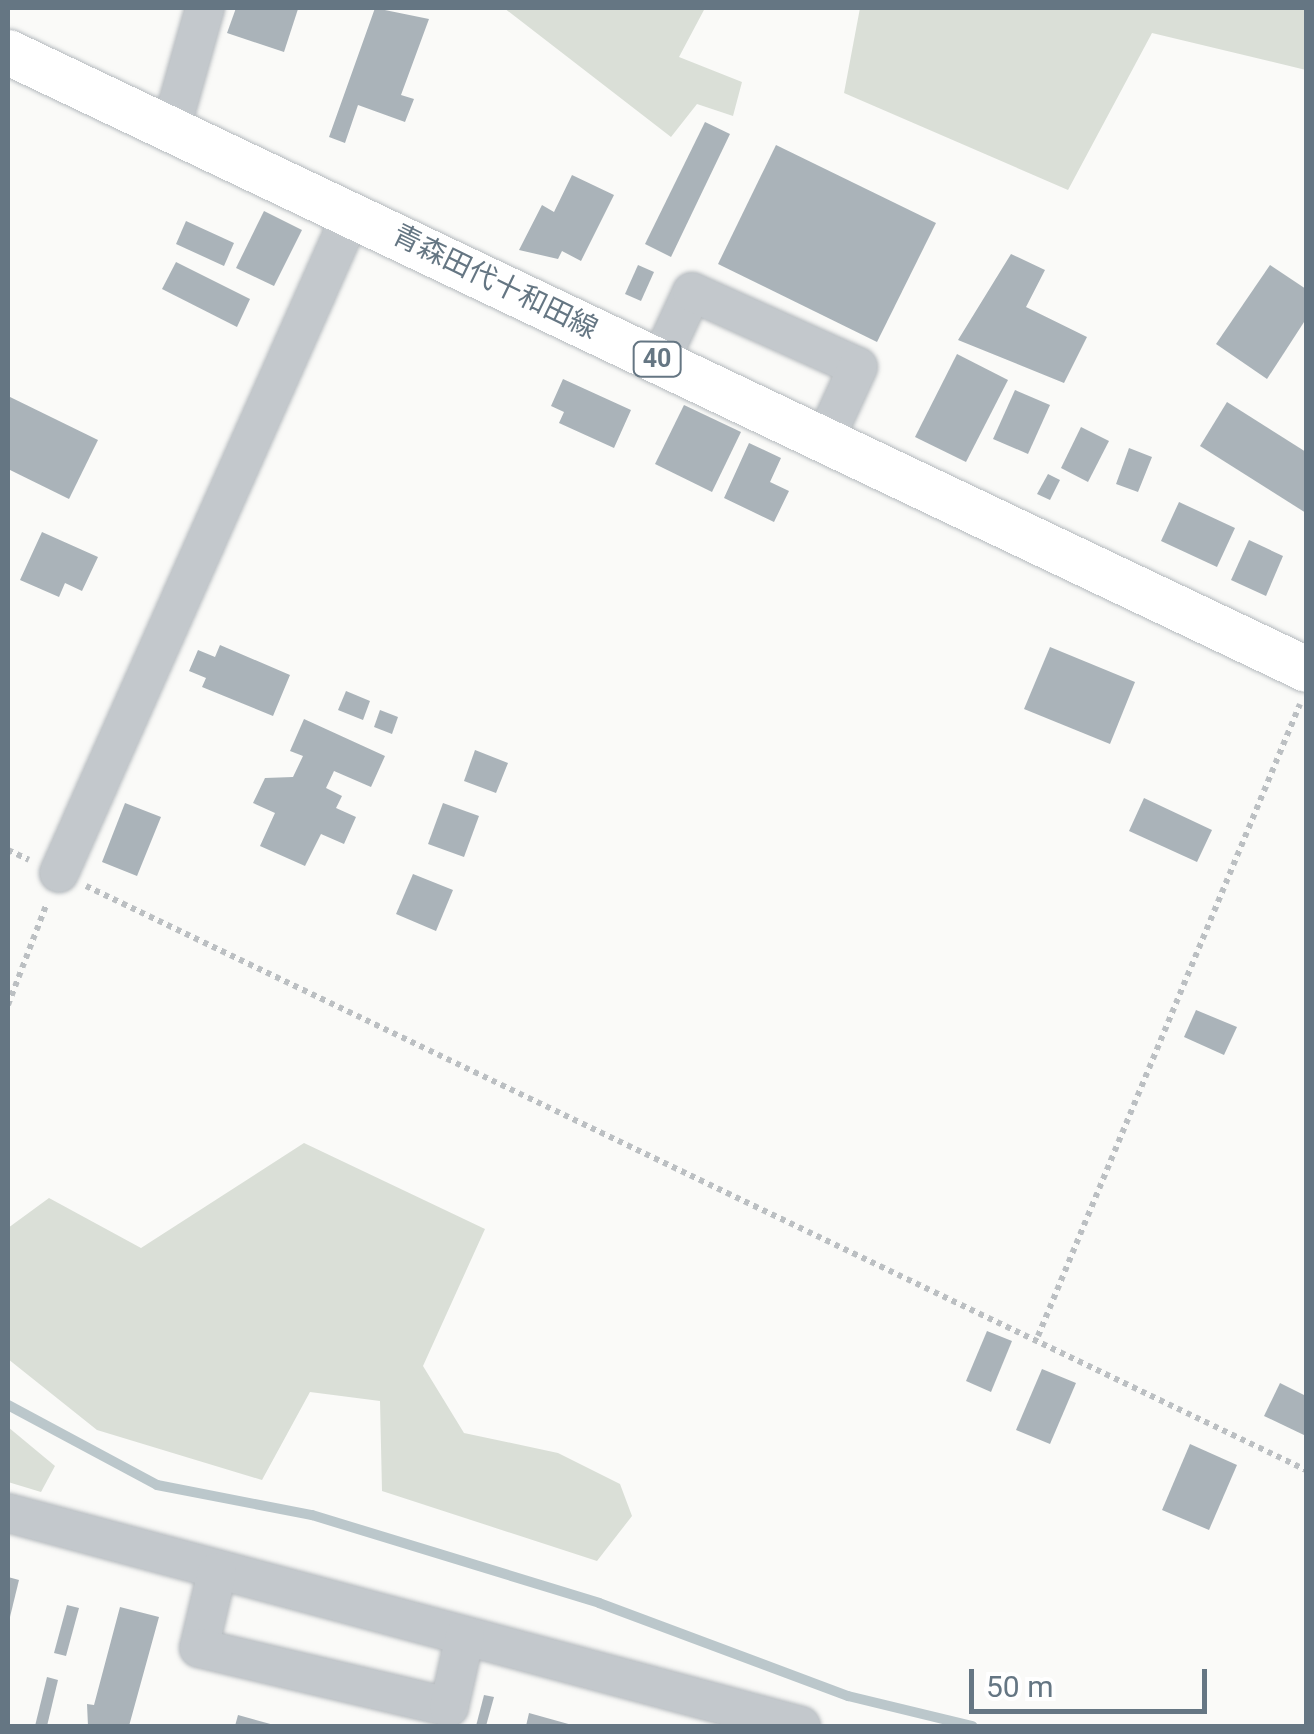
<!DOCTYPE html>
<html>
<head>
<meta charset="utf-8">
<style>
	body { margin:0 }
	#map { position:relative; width:1314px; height:1734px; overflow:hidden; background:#fafaf8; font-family:Roboto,"Noto Sans JP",sans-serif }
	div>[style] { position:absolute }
	.green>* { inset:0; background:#dadfd7 }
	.stream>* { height:10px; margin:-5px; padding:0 5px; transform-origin:5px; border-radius:5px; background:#bbc7cb }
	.building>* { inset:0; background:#aab3b9 }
	.path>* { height:6px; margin-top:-3px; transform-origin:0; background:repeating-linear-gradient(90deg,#bbbfc2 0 5px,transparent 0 10px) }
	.roads { filter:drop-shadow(0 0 2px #b5babe) drop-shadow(0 0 2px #b5babe) }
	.minor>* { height:38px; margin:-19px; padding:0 19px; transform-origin:19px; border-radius:19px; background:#c3c8cc }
	.major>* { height:45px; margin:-22.5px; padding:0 22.5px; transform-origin:22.5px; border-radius:22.5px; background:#fff }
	span { translate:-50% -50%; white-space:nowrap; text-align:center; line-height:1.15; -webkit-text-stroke:10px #fff; paint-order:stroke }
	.shield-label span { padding:2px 8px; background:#fff; border:2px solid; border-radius:8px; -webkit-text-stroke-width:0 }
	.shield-label { font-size:25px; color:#657683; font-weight:700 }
	.street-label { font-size:28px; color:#657683 }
	.frame { position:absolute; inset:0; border:10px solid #657683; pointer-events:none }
	.scale { position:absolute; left:969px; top:1669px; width:238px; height:45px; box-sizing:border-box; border:5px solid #657683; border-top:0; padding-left:12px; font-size:30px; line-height:35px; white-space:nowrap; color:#657683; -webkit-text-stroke:8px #fff; paint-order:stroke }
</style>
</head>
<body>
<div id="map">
	<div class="green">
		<i style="clip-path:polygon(504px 8px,705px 8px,679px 57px,742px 82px,733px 116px,697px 104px,671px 137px)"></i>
		<i style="clip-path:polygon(860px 8px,1306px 8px,1306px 70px,1152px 33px,1068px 190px,844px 93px)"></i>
		<i style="clip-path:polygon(304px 1143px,485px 1229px,423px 1366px,464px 1433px,558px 1453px,620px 1484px,632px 1516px,597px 1561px,382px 1491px,380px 1401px,310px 1392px,262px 1480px,97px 1430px,8px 1359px,8px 1228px,49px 1198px,141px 1248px)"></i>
		<i style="clip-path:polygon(8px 1427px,55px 1466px,41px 1492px,8px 1482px)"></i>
	</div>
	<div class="stream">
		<i style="left:8px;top:1405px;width:169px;rotate:28.2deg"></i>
		<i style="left:157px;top:1485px;width:158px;rotate:11deg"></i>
		<i style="left:312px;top:1515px;width:300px;rotate:17deg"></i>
		<i style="left:599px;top:1603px;width:266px;rotate:20.5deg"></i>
		<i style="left:848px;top:1696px;width:128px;rotate:13.6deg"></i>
	</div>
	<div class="building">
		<i style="clip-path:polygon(236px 8px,298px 9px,284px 52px,227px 33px)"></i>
		<i style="clip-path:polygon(375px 8px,429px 19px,401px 95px,414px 99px,405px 122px,358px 105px,345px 143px,329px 137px)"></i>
		<i style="clip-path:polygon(705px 122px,730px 134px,671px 257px,645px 244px)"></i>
		<i style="clip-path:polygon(776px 145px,936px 223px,877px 342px,718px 264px)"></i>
		<i style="clip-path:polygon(572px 175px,614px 195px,581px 261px,562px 251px,558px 259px,519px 250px,542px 205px,554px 212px)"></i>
		<i style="clip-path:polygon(264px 211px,302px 230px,274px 286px,236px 268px)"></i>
		<i style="clip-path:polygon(186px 221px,234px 243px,224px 266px,176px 244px)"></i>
		<i style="clip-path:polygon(1011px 254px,1045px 270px,1026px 307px,1087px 337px,1064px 383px,958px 340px)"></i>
		<i style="clip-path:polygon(176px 262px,250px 299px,237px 327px,162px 289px)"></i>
		<i style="clip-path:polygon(638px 265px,654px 272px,641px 301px,625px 294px)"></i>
		<i style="clip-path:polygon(1270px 265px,1306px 289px,1306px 319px,1267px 379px,1216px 344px)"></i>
		<i style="clip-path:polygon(957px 354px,1008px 380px,966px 462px,915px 437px)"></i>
		<i style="clip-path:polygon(563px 379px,631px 410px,614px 448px,559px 423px,564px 412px,551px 406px)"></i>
		<i style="clip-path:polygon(1015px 390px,1050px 405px,1028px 454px,993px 439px)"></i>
		<i style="clip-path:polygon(8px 396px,98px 440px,69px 499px,8px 469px)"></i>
		<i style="clip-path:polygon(1227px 402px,1306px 452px,1306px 513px,1200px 446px)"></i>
		<i style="clip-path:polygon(684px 405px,741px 432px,712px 492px,655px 464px)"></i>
		<i style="clip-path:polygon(1081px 427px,1109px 441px,1088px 482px,1061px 468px)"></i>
		<i style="clip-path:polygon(749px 443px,781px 458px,770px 482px,789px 491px,774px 522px,724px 498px)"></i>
		<i style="clip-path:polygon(1129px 448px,1152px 457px,1138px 492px,1116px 484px)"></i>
		<i style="clip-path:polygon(1048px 474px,1060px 480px,1050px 500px,1037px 494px)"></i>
		<i style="clip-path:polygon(1179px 502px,1235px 528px,1217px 567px,1161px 541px)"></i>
		<i style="clip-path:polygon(42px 532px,98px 557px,82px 591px,65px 583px,59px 597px,20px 580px)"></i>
		<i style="clip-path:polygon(1249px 540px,1283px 556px,1266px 596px,1231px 580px)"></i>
		<i style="clip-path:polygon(220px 645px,290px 675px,273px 716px,202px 687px,206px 678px,189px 671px,198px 650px,215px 657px)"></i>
		<i style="clip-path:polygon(1050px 647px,1135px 682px,1110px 744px,1024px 709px)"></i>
		<i style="clip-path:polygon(346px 691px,370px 701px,363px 720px,338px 710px)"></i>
		<i style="clip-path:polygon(380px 710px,398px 717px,392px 734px,374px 727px)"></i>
		<i style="clip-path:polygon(304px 719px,385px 756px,371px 787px,334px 771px,326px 788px,342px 796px,336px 808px,356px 817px,344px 844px,321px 834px,305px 866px,260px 846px,275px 813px,253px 803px,265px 778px,293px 777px,303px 756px,290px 751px)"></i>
		<i style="clip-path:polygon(475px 750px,508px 763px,496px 793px,464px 781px)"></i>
		<i style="clip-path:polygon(1144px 798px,1212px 830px,1197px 862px,1129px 831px)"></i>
		<i style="clip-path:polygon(125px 803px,161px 817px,137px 876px,102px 862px)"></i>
		<i style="clip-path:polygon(443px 803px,479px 816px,464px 857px,428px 844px)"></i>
		<i style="clip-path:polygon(413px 874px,453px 890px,436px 931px,396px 914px)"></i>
		<i style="clip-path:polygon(1196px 1010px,1237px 1027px,1224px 1055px,1184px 1037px)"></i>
		<i style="clip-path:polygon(987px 1331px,1012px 1341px,991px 1392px,966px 1381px)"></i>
		<i style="clip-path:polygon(1042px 1369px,1076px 1383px,1050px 1444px,1016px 1430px)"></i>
		<i style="clip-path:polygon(1280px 1383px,1306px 1396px,1306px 1436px,1264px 1416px)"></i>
		<i style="clip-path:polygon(1190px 1444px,1237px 1465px,1209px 1530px,1162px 1510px)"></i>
		<i style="clip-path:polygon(8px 1577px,19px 1580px,9px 1621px,8px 1621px)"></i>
		<i style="clip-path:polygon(67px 1605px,79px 1608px,66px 1656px,54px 1653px)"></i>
		<i style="clip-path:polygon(120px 1607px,159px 1617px,129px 1726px,88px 1726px,87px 1704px,94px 1705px)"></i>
		<i style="clip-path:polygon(47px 1677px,58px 1680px,47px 1726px,35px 1726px)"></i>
		<i style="clip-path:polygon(484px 1695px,494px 1697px,486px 1726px,476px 1726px)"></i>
		<i style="clip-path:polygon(529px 1713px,572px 1725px,572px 1726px,526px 1726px)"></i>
		<i style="clip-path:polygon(238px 1715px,274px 1725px,274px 1726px,235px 1726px)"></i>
	</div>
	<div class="path">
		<i style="left:8px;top:850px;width:23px;rotate:25deg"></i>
		<i style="left:86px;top:886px;width:1353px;rotate:25.58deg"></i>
		<i style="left:8px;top:1005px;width:109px;rotate:-69.1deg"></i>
		<i style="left:1038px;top:1336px;width:684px;rotate:-67.48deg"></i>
	</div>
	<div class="roads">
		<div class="minor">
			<i style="left:171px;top:128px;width:125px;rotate:-74.2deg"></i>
			<i style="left:660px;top:361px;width:76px;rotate:-65.1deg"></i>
			<i style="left:692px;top:292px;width:182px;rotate:24.3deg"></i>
			<i style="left:858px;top:367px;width:79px;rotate:114.6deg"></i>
			<i style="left:59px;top:873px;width:722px;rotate:-66.06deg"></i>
			<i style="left:8px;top:1513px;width:821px;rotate:15.03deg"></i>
			<i style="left:217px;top:1572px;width:78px;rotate:103.3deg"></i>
			<i style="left:199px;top:1648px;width:257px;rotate:13.3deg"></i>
			<i style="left:449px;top:1707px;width:73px;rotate:-77.3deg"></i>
		</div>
		<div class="major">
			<i style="left:8px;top:52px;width:1437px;rotate:25.42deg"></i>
		</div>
	</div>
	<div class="shield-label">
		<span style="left:657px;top:359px">40</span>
	</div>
	<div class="street-label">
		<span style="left:495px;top:282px;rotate:26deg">青森田代十和田線</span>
	</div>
	<div class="frame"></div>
	<div class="scale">50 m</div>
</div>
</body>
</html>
